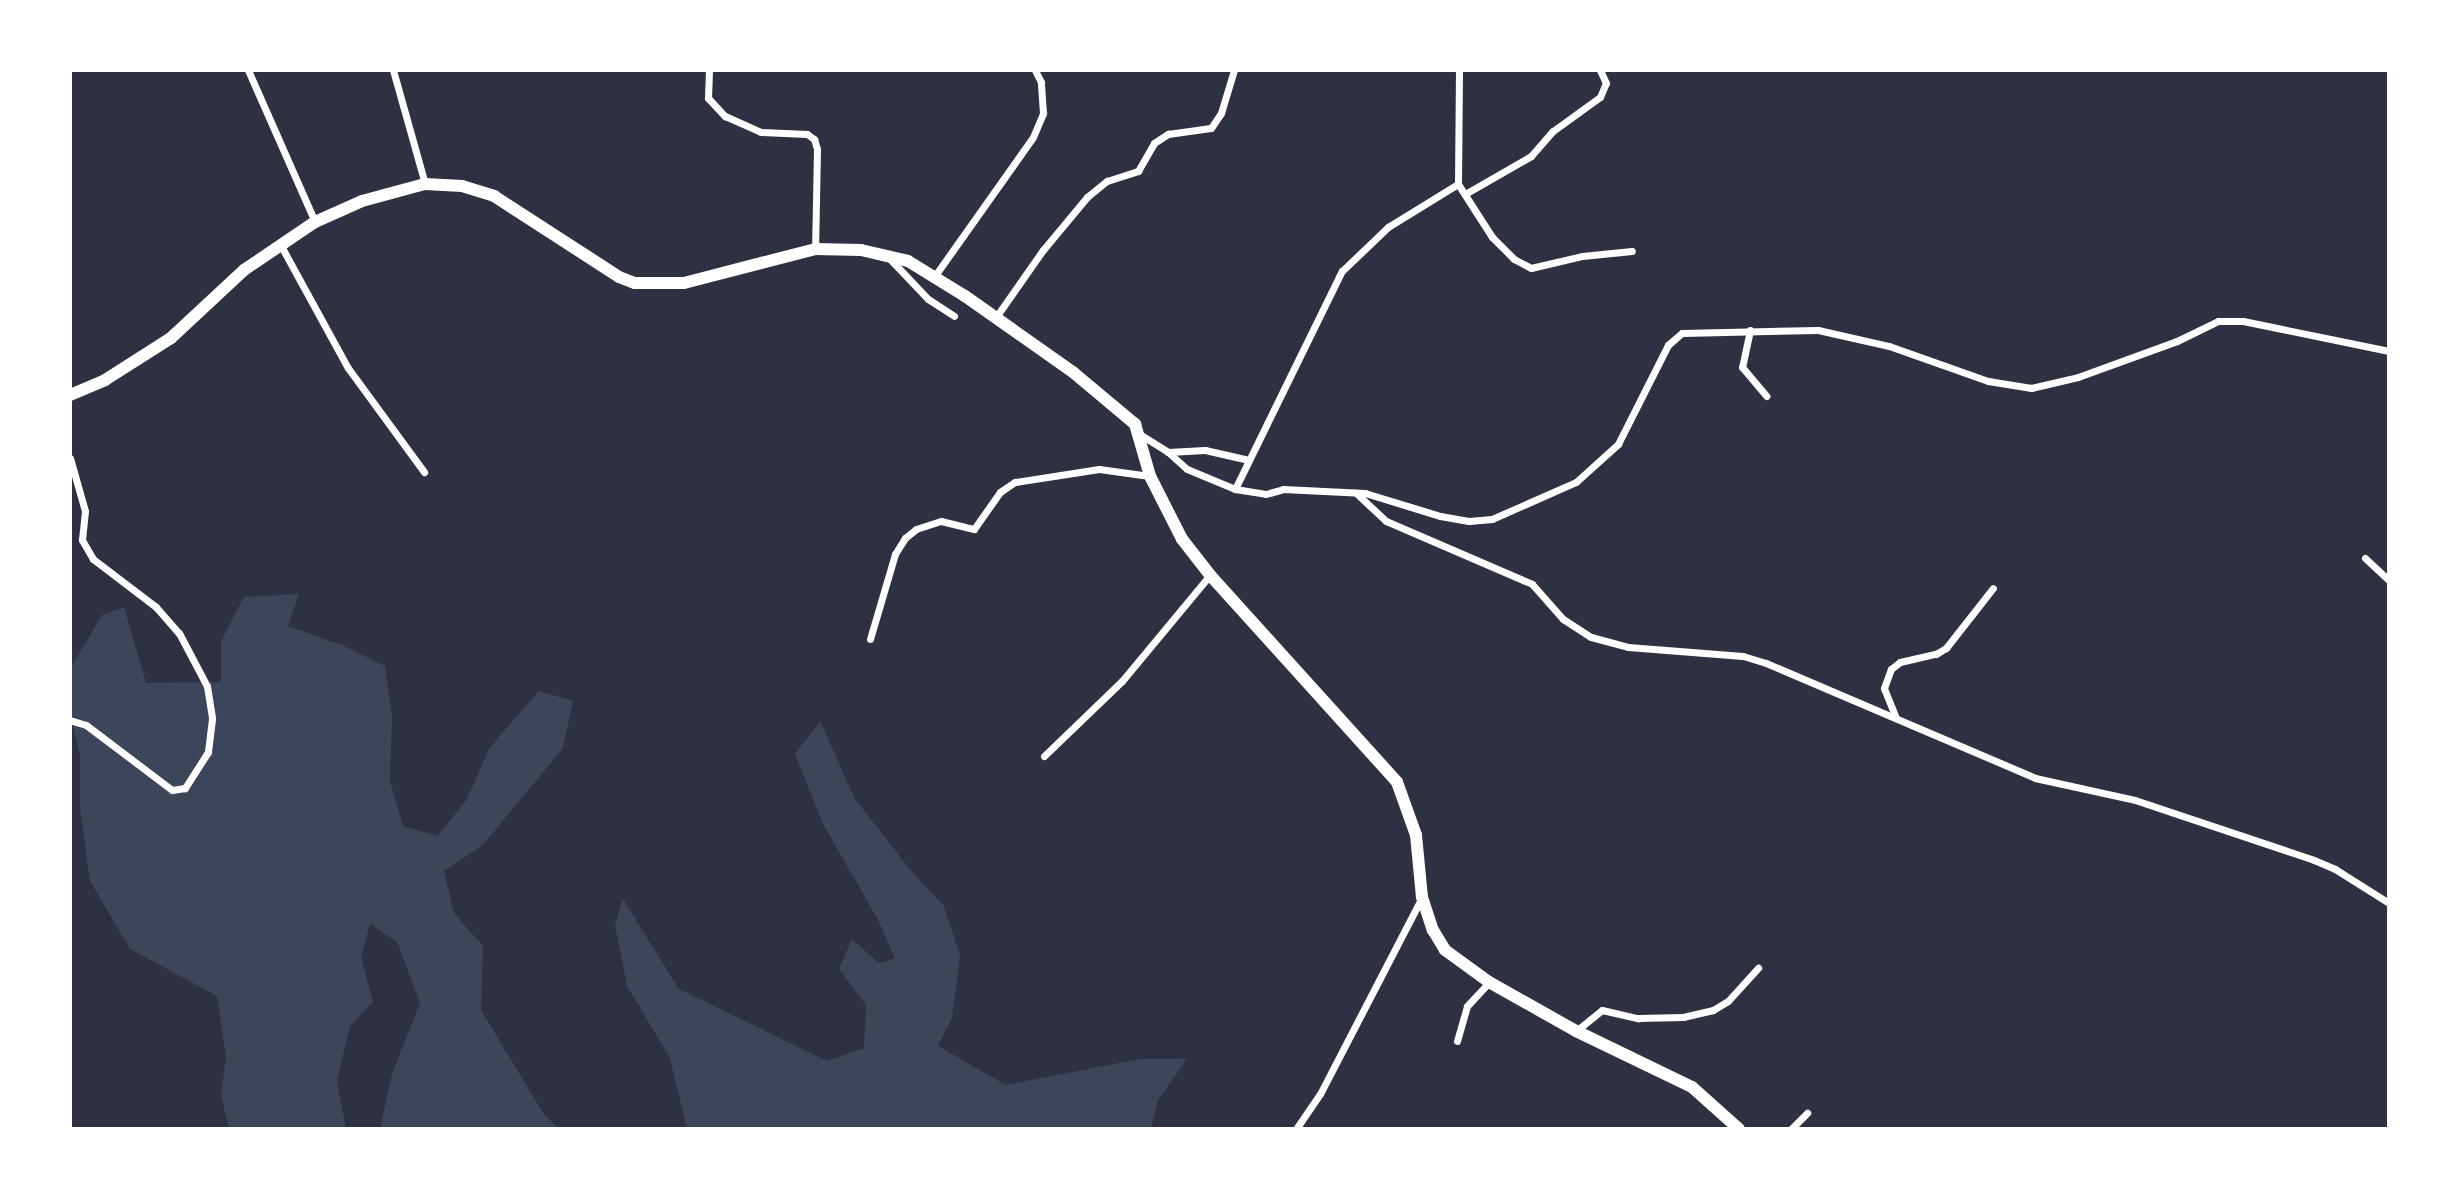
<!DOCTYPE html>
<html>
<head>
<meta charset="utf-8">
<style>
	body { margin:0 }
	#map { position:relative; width:2459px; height:1199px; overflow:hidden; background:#2d3142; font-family:Ubuntu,sans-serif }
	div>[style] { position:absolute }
	.green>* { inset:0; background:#3c4559 }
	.minor>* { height:7px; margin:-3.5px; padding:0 3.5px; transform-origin:3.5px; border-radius:3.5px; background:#fff }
	.trunk>* { height:12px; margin:-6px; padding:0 6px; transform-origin:6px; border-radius:6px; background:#fff }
	span { translate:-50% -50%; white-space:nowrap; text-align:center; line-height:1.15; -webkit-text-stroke:6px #fff; paint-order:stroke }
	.frame { position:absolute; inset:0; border:72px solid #fff; pointer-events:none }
</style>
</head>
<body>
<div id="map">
	<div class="green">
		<i style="clip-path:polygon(299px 594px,288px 626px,342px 645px,385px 666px,392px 717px,390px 781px,403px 826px,438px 836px,467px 799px,490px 747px,539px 691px,573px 701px,563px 748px,483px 845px,444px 871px,454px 913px,483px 946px,481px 1010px,543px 1113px,559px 1129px,380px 1129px,392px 1074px,420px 1003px,397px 942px,370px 924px,361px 957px,373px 1002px,350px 1026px,337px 1081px,346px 1129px,229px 1129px,221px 1095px,226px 1057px,217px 996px,130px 949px,90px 881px,80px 808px,80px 754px,70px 715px,70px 669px,102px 615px,124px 607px,146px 683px,221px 682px,221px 641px,244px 597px)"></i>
		<i style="clip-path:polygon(820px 721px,855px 799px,912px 872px,944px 906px,960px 956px,952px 1018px,938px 1046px,1006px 1085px,1140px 1059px,1187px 1059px,1158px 1100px,1151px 1129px,687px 1129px,670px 1058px,627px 986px,615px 925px,623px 899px,679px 989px,827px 1061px,864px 1048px,866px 1005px,839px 969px,852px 939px,879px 963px,895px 958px,878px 920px,823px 824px,795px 754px)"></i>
	</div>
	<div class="minor">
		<i style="left:248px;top:70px;width:166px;rotate:66.2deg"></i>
		<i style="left:393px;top:70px;width:118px;rotate:74.3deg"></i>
		<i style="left:709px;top:70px;width:28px;rotate:92deg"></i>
		<i style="left:708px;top:98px;width:25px;rotate:47deg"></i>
		<i style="left:725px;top:116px;width:39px;rotate:24deg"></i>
		<i style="left:761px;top:132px;width:46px;rotate:2.5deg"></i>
		<i style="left:807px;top:134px;width:9px;rotate:36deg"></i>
		<i style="left:814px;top:139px;width:10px;rotate:73deg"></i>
		<i style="left:817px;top:149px;width:100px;rotate:91.1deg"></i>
		<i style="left:1458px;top:184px;width:63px;rotate:57.3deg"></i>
		<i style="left:1492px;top:237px;width:31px;rotate:45deg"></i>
		<i style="left:1514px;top:259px;width:19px;rotate:28deg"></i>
		<i style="left:1531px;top:268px;width:52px;rotate:-13.2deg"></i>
		<i style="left:1582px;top:256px;width:50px;rotate:-5.7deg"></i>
		<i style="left:1465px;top:194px;width:76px;rotate:-29.9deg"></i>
		<i style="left:1531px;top:156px;width:33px;rotate:-49deg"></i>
		<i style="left:1553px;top:131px;width:58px;rotate:-35.9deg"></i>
		<i style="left:1600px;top:97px;width:15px;rotate:-67deg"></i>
		<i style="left:1606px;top:83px;width:14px;rotate:-115deg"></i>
		<i style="left:280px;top:244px;width:141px;rotate:61.3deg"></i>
		<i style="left:348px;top:368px;width:129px;rotate:53.8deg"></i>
		<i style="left:890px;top:259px;width:55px;rotate:46.5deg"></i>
		<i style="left:928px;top:299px;width:31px;rotate:33deg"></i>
		<i style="left:934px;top:277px;width:171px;rotate:-54.7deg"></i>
		<i style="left:1033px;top:137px;width:26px;rotate:-67deg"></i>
		<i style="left:1043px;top:113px;width:31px;rotate:-94deg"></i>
		<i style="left:1041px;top:82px;width:13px;rotate:-117deg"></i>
		<i style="left:996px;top:317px;width:82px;rotate:-55deg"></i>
		<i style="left:1043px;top:250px;width:69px;rotate:-50.3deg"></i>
		<i style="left:1087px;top:197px;width:26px;rotate:-39deg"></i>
		<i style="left:1107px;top:181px;width:33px;rotate:-18deg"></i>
		<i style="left:1138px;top:171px;width:32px;rotate:-60deg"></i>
		<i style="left:1154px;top:143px;width:17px;rotate:-33deg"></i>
		<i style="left:1168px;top:134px;width:43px;rotate:-7.9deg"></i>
		<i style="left:1211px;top:128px;width:18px;rotate:-56deg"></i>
		<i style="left:1221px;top:113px;width:45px;rotate:-73.2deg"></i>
		<i style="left:1750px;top:330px;width:38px;rotate:102deg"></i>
		<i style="left:1742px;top:367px;width:38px;rotate:50deg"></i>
		<i style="left:1141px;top:435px;width:32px;rotate:32deg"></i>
		<i style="left:1168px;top:452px;width:37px;rotate:-3deg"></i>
		<i style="left:1205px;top:450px;width:45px;rotate:12.8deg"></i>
		<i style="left:1168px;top:452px;width:25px;rotate:42deg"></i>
		<i style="left:1187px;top:469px;width:52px;rotate:22.6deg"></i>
		<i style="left:1235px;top:489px;width:31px;rotate:9deg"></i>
		<i style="left:1266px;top:494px;width:18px;rotate:-16deg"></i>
		<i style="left:1283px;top:489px;width:82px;rotate:2.8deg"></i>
		<i style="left:1365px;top:493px;width:78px;rotate:17deg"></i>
		<i style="left:1440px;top:516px;width:29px;rotate:10deg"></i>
		<i style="left:1469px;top:521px;width:23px;rotate:-5deg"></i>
		<i style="left:1492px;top:519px;width:92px;rotate:-23.8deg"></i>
		<i style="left:1576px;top:482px;width:57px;rotate:-42.1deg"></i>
		<i style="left:1618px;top:444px;width:111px;rotate:-63.2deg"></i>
		<i style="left:1668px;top:345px;width:18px;rotate:-41deg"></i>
		<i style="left:1682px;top:333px;width:136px;rotate:-1.3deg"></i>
		<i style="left:1818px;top:330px;width:73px;rotate:12.7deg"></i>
		<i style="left:1889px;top:346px;width:105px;rotate:19.5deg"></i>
		<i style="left:1988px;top:381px;width:44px;rotate:9.2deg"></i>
		<i style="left:2031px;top:388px;width:48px;rotate:-13.2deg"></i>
		<i style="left:2078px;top:377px;width:105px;rotate:-20deg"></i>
		<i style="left:2177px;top:341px;width:46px;rotate:-26deg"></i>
		<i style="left:2218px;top:321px;width:25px"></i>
		<i style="left:2243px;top:321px;width:149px;rotate:11.6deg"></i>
		<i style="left:70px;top:458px;width:55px;rotate:74.2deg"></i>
		<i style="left:85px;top:511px;width:29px;rotate:96deg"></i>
		<i style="left:82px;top:540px;width:22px;rotate:60deg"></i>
		<i style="left:93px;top:559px;width:79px;rotate:37.3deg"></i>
		<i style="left:156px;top:607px;width:35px;rotate:49deg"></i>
		<i style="left:179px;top:633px;width:60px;rotate:62.2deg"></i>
		<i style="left:207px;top:686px;width:33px;rotate:81deg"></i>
		<i style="left:212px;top:719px;width:33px;rotate:97deg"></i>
		<i style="left:208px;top:752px;width:43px;rotate:122.6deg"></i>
		<i style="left:185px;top:788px;width:13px;rotate:171deg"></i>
		<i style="left:172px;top:790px;width:108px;rotate:-142.9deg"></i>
		<i style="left:86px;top:725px;width:17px;rotate:-163deg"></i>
		<i style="left:1235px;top:489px;width:243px;rotate:-63.9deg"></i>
		<i style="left:1342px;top:271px;width:64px;rotate:-43.7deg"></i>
		<i style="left:1388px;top:227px;width:82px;rotate:-31.6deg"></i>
		<i style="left:1458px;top:184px;width:114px;rotate:-89.5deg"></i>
		<i style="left:1356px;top:493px;width:41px;rotate:43deg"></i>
		<i style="left:1386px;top:521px;width:159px;rotate:23.3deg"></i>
		<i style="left:1532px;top:584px;width:47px;rotate:48.5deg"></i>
		<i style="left:1563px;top:619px;width:33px;rotate:33deg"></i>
		<i style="left:1591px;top:637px;width:38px;rotate:15deg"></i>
		<i style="left:1628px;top:647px;width:115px;rotate:4.5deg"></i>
		<i style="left:1743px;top:656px;width:24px;rotate:17deg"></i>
		<i style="left:1766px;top:663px;width:293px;rotate:23.1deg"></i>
		<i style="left:2035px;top:778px;width:102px;rotate:12.4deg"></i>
		<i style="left:2135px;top:800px;width:189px;rotate:18.5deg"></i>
		<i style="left:2314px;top:860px;width:23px;rotate:23deg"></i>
		<i style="left:2335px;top:869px;width:64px;rotate:32.2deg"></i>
		<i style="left:2365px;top:558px;width:33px;rotate:43deg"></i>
		<i style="left:870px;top:639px;width:89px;rotate:-73.6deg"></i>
		<i style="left:895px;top:554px;width:19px;rotate:-58deg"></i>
		<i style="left:905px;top:538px;width:14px;rotate:-39deg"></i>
		<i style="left:916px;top:529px;width:26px;rotate:-18deg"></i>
		<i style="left:941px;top:521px;width:34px;rotate:14deg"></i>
		<i style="left:974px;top:529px;width:45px;rotate:-54.9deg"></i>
		<i style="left:1000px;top:492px;width:18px;rotate:-34deg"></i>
		<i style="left:1015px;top:482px;width:85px;rotate:-8.8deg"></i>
		<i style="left:1099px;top:469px;width:51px;rotate:7.8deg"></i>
		<i style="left:1896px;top:718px;width:32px;rotate:-112deg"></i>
		<i style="left:1884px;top:688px;width:20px;rotate:-70deg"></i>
		<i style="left:1891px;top:669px;width:11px;rotate:-38deg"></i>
		<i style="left:1900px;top:662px;width:37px;rotate:-13deg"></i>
		<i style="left:1936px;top:654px;width:12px;rotate:-31deg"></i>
		<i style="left:1946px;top:648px;width:76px;rotate:-51.9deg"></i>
		<i style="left:1044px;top:756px;width:108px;rotate:-43.9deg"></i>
		<i style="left:1122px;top:681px;width:138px;rotate:-50.3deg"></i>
		<i style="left:1576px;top:1031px;width:33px;rotate:-39deg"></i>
		<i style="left:1602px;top:1010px;width:37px;rotate:13deg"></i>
		<i style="left:1638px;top:1018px;width:45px;rotate:-1.3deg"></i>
		<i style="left:1683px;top:1017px;width:31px;rotate:-13deg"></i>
		<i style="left:1713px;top:1010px;width:17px;rotate:-31deg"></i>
		<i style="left:1728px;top:1001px;width:45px;rotate:-47.7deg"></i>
		<i style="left:1457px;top:1041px;width:36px;rotate:-74deg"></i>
		<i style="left:1467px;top:1006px;width:33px;rotate:-47deg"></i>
		<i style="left:1296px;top:1129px;width:42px;rotate:-55.6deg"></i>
		<i style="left:1320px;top:1094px;width:220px;rotate:-62.6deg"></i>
		<i style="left:1791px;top:1129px;width:23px;rotate:-45deg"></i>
	</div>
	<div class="trunk">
		<i style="left:70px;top:395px;width:38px;rotate:-23deg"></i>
		<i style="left:105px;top:380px;width:78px;rotate:-32.5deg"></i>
		<i style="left:171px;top:338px;width:100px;rotate:-43deg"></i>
		<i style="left:244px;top:270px;width:86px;rotate:-34.1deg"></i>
		<i style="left:315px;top:222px;width:51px;rotate:-24.1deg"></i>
		<i style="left:362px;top:201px;width:65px;rotate:-15.1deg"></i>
		<i style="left:425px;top:184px;width:37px;rotate:3deg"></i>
		<i style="left:462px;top:186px;width:34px;rotate:17deg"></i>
		<i style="left:494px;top:196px;width:149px;rotate:32.9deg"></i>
		<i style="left:619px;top:277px;width:17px;rotate:21deg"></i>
		<i style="left:635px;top:283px;width:49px"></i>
		<i style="left:684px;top:283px;width:135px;rotate:-14.5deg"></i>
		<i style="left:815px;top:249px;width:46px;rotate:1.2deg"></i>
		<i style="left:861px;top:250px;width:48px;rotate:13.2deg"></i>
		<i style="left:908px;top:261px;width:67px;rotate:31.6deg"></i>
		<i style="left:965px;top:296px;width:133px;rotate:35.2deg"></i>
		<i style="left:1074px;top:373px;width:80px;rotate:39.9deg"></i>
		<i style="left:1135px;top:424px;width:54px;rotate:73.9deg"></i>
		<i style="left:1150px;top:476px;width:71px;rotate:63.1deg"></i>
		<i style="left:1182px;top:539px;width:46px;rotate:52.1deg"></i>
		<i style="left:1210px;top:575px;width:279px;rotate:47.9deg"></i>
		<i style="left:1397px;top:782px;width:56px;rotate:70.3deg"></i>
		<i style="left:1416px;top:835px;width:62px;rotate:84.5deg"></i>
		<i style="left:1422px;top:897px;width:35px;rotate:72deg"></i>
		<i style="left:1433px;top:930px;width:23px;rotate:59deg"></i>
		<i style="left:1445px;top:950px;width:54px;rotate:36deg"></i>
		<i style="left:1489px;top:982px;width:100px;rotate:29.4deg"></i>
		<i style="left:1576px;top:1031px;width:129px;rotate:25.8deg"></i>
		<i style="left:1692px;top:1087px;width:63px;rotate:41.8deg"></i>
	</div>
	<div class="frame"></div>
</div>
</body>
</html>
